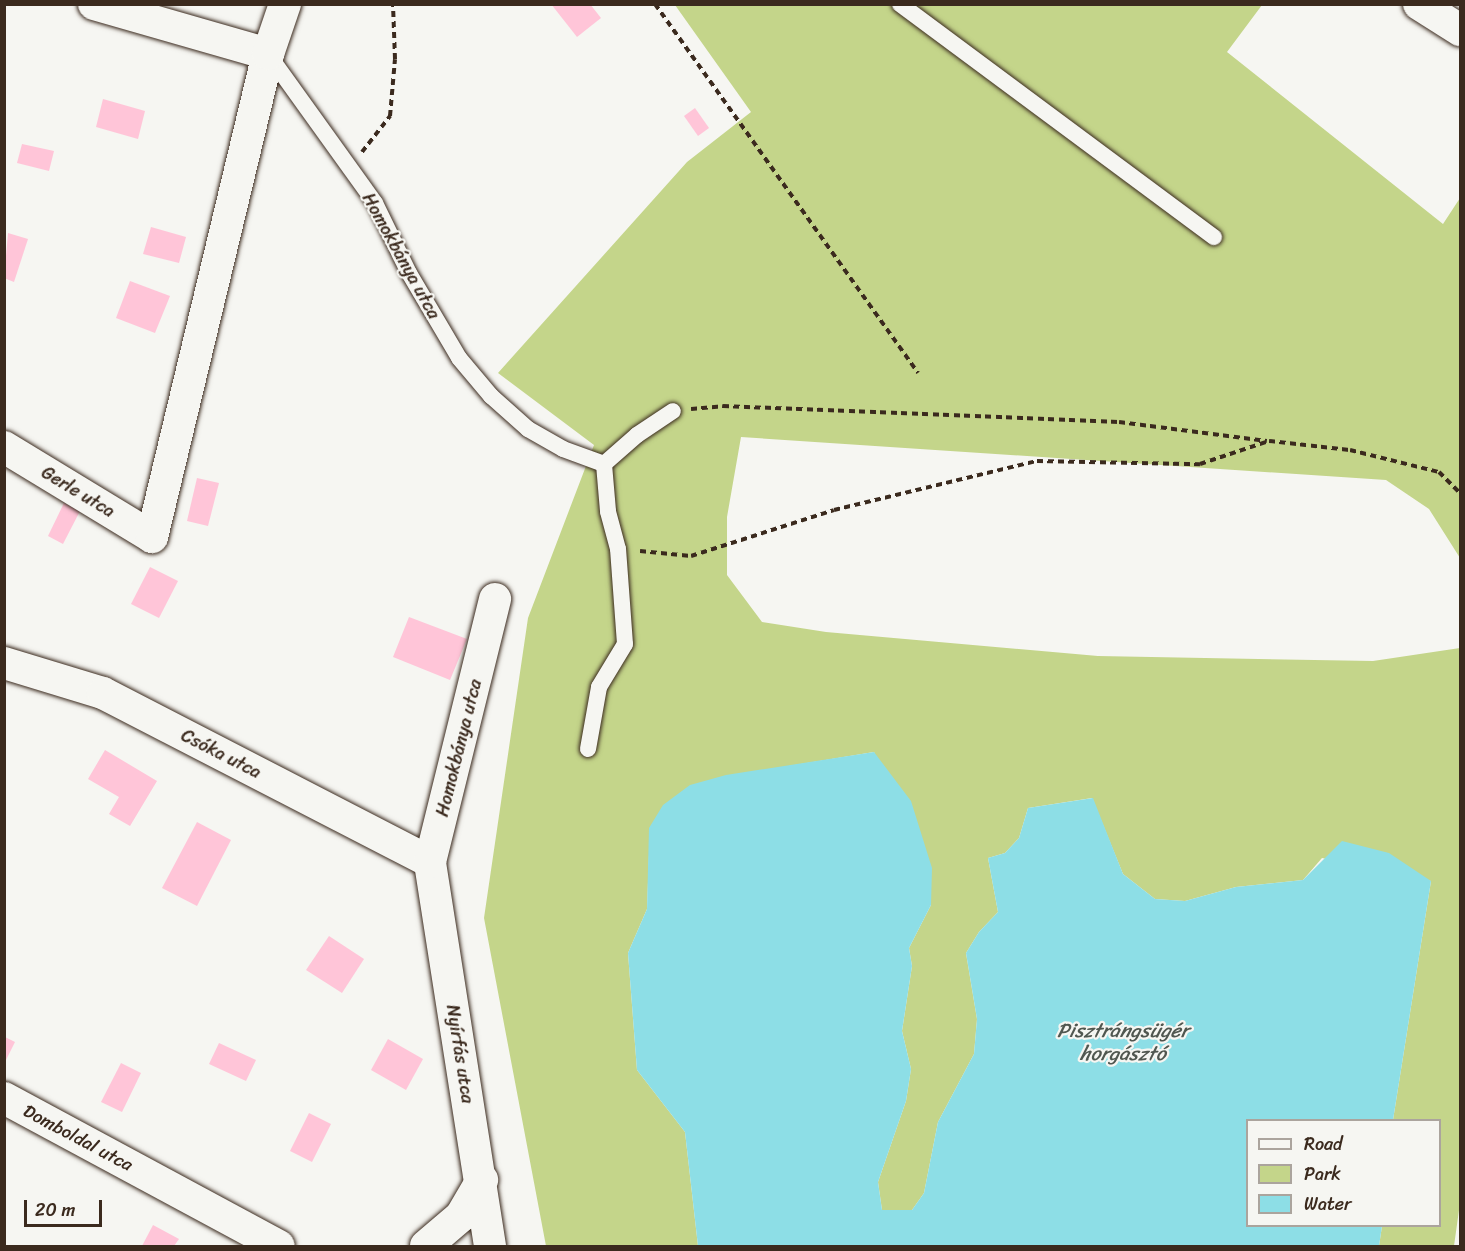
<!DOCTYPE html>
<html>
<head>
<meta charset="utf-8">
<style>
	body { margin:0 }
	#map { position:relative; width:1465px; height:1251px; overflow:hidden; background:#f6f6f2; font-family:Sriracha,sans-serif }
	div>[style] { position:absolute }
	.green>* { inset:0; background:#c4d58a }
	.water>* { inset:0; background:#8ddee6 }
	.building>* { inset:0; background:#ffc5d8 }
	.path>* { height:4px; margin-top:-2px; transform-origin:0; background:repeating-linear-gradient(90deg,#3b2a1e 0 6px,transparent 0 10.5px) }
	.roads { filter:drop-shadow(0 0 2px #3b2a1e) drop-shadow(0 0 2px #3b2a1e) }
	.service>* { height:16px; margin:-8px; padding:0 8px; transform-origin:8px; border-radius:8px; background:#f6f6f2 }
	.minor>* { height:32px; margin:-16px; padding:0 16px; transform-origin:16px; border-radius:16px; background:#f6f6f2 }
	span { translate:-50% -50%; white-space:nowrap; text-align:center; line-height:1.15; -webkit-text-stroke:4.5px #f6f6f2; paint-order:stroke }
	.street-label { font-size:18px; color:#3b2a1e }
	.water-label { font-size:20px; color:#505750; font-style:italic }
	.frame { position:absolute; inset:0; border:6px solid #3b2a1e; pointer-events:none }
	.legend { position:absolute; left:1246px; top:1119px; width:195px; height:108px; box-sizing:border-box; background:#f6f6f2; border:2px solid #aba49d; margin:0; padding:8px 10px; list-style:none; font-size:18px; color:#3b2a1e }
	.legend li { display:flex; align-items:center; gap:12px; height:30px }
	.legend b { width:30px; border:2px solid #aba49d }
	.scale { position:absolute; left:24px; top:1200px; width:78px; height:27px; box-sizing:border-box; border:3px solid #3b2a1e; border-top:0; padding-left:8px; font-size:18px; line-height:21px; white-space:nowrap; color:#3b2a1e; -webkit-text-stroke:4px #f6f6f2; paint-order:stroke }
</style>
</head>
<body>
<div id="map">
	<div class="green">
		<i style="clip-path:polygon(675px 5px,1262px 5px,1227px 52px,1443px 224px,1460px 198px,1460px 558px,1429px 509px,1386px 480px,741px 437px,727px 517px,727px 575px,762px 622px,826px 632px,1098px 656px,1373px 661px,1460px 648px,1460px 1203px,1454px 1246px,1379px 1246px,1382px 1226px,1440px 1226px,1440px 1120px,1393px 1120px,1431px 881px,1322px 858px,1303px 880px,1236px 887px,1185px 901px,1155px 899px,1123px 874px,1092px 798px,1028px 808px,1019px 838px,1005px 853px,988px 858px,998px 912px,979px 932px,966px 953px,977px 1019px,974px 1054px,938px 1122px,924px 1193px,912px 1210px,882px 1210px,878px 1182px,906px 1101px,911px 1069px,902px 1031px,912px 966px,909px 948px,931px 905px,874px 752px,789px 766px,650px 828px,647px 909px,628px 953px,637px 1070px,685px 1132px,698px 1246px,546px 1246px,484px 918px,528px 618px,594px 445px,498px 373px,687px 162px,751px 112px)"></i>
	</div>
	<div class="water">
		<i style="clip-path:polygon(874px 752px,911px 801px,932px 868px,931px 905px,909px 948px,912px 966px,902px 1031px,911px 1069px,906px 1101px,878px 1182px,882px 1210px,912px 1210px,924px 1193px,938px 1122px,974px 1054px,977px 1019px,966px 953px,979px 932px,998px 912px,988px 858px,1005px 853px,1019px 838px,1028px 808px,1093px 798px,1123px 874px,1155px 899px,1185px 901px,1236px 887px,1303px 880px,1342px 841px,1389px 853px,1431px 881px,1393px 1120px,1248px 1120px,1248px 1226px,1382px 1226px,1379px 1246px,698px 1246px,685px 1132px,637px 1070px,628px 953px,647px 909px,649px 828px,663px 805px,690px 785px,726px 775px)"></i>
	</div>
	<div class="building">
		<i style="clip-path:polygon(551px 4px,590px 4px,601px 18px,577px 37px)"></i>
		<i style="clip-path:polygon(103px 99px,145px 111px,138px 139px,96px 127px)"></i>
		<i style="clip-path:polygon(695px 108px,709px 128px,698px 136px,684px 116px)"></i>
		<i style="clip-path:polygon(22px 144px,54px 151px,49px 171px,17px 163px)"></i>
		<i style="clip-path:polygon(151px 227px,186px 237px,179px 263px,143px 254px)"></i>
		<i style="clip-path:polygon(8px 233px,28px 239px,14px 282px,4px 278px)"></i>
		<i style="clip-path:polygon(130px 281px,170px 296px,155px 333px,116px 318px)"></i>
		<i style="clip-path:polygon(197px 478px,219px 483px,208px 526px,187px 521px)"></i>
		<i style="clip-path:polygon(64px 503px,80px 511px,63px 544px,48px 536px)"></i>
		<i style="clip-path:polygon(150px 567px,178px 581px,159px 618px,131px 604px)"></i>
		<i style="clip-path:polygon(409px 617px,467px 639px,450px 680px,393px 657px)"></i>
		<i style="clip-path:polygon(105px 750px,157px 781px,130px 826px,109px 814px,119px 797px,88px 779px)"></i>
		<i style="clip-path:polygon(197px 822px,231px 840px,197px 906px,162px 888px)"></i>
		<i style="clip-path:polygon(329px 936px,364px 959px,342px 993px,306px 970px)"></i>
		<i style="clip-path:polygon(5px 1037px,15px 1042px,5px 1062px)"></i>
		<i style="clip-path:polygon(388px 1039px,423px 1059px,406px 1090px,371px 1070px)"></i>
		<i style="clip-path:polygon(219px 1043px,256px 1060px,246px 1081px,209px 1064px)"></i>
		<i style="clip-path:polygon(121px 1063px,141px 1073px,122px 1112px,101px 1102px)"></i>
		<i style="clip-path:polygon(309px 1113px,331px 1124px,312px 1162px,290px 1151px)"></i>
		<i style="clip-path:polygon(153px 1225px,179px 1239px,174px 1246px,142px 1246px)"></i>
	</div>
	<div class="path">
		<i style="left:655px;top:4px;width:453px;rotate:54.5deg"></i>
		<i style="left:362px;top:152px;width:46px;rotate:-52.1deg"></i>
		<i style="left:390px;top:116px;width:57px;rotate:-85deg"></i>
		<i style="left:395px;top:59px;width:55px;rotate:-92.1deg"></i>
		<i style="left:691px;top:409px;width:32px;rotate:-5deg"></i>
		<i style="left:723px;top:406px;width:396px;rotate:2.3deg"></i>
		<i style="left:1119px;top:422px;width:149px;rotate:7.3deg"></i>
		<i style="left:640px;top:551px;width:51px;rotate:5.6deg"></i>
		<i style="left:691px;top:556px;width:150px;rotate:-17.8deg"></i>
		<i style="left:834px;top:510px;width:209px;rotate:-13.6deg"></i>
		<i style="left:1037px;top:461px;width:163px;rotate:1.1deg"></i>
		<i style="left:1200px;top:464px;width:73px;rotate:-18.4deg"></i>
		<i style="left:1269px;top:441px;width:81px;rotate:6.3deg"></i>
		<i style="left:1350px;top:450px;width:92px;rotate:13.9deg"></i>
		<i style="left:1439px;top:472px;width:30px;rotate:45deg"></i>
	</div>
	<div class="roads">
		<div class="service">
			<i style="left:900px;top:4px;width:391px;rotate:36.6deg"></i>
			<i style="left:268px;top:54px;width:183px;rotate:54.3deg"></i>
			<i style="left:375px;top:203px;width:78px;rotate:64.1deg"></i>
			<i style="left:409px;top:273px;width:99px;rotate:59.5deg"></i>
			<i style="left:459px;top:358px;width:50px;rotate:49.9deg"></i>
			<i style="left:491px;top:396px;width:50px;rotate:41.7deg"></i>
			<i style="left:528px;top:429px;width:40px;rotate:29.7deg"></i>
			<i style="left:563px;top:449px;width:44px;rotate:20.1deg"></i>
			<i style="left:604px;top:464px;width:44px;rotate:-41.3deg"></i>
			<i style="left:637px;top:435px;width:43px;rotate:-33.7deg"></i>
			<i style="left:588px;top:749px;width:63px;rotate:-79.9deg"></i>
			<i style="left:599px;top:687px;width:50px;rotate:-58.8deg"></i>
			<i style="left:625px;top:644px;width:95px;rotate:-94.2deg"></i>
			<i style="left:618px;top:549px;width:39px;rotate:-105deg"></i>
			<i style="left:608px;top:511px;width:47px;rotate:-94.9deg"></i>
		</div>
		<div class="minor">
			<i style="left:94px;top:4px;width:181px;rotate:16deg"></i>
			<i style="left:1419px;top:4px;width:49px;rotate:32.4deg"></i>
			<i style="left:4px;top:447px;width:173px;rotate:31.3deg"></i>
			<i style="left:152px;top:537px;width:497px;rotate:-76.5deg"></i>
			<i style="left:268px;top:54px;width:53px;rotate:-71.2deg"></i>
			<i style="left:4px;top:663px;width:103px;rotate:16.9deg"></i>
			<i style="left:103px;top:693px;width:368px;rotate:27.3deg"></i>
			<i style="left:4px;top:1098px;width:312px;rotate:28.3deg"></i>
			<i style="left:426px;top:1246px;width:46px;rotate:-40.6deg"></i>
			<i style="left:461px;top:1216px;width:42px;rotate:-59.7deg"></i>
			<i style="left:490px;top:1246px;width:389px;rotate:-98.9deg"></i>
			<i style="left:430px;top:862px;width:271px;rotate:-76.1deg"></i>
		</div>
	</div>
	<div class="street-label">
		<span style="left:401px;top:256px;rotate:61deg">Homokbánya utca</span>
		<span style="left:78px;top:492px;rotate:31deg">Gerle utca</span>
		<span style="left:459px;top:748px;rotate:-76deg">Homokbánya utca</span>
		<span style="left:221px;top:754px;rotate:27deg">Csóka utca</span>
		<span style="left:460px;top:1054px;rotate:81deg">Nyírfás utca</span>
		<span style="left:78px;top:1138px;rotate:28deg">Domboldal utca</span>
	</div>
	<div class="water-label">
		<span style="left:1123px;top:1042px">Pisztrángsügér<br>horgásztó</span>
	</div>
	<div class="frame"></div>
	<ul class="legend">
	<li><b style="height:8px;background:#f6f6f2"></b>Road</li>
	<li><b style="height:16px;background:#c4d58a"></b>Park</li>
	<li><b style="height:16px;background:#8ddee6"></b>Water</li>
	</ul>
	<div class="scale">20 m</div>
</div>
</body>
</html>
